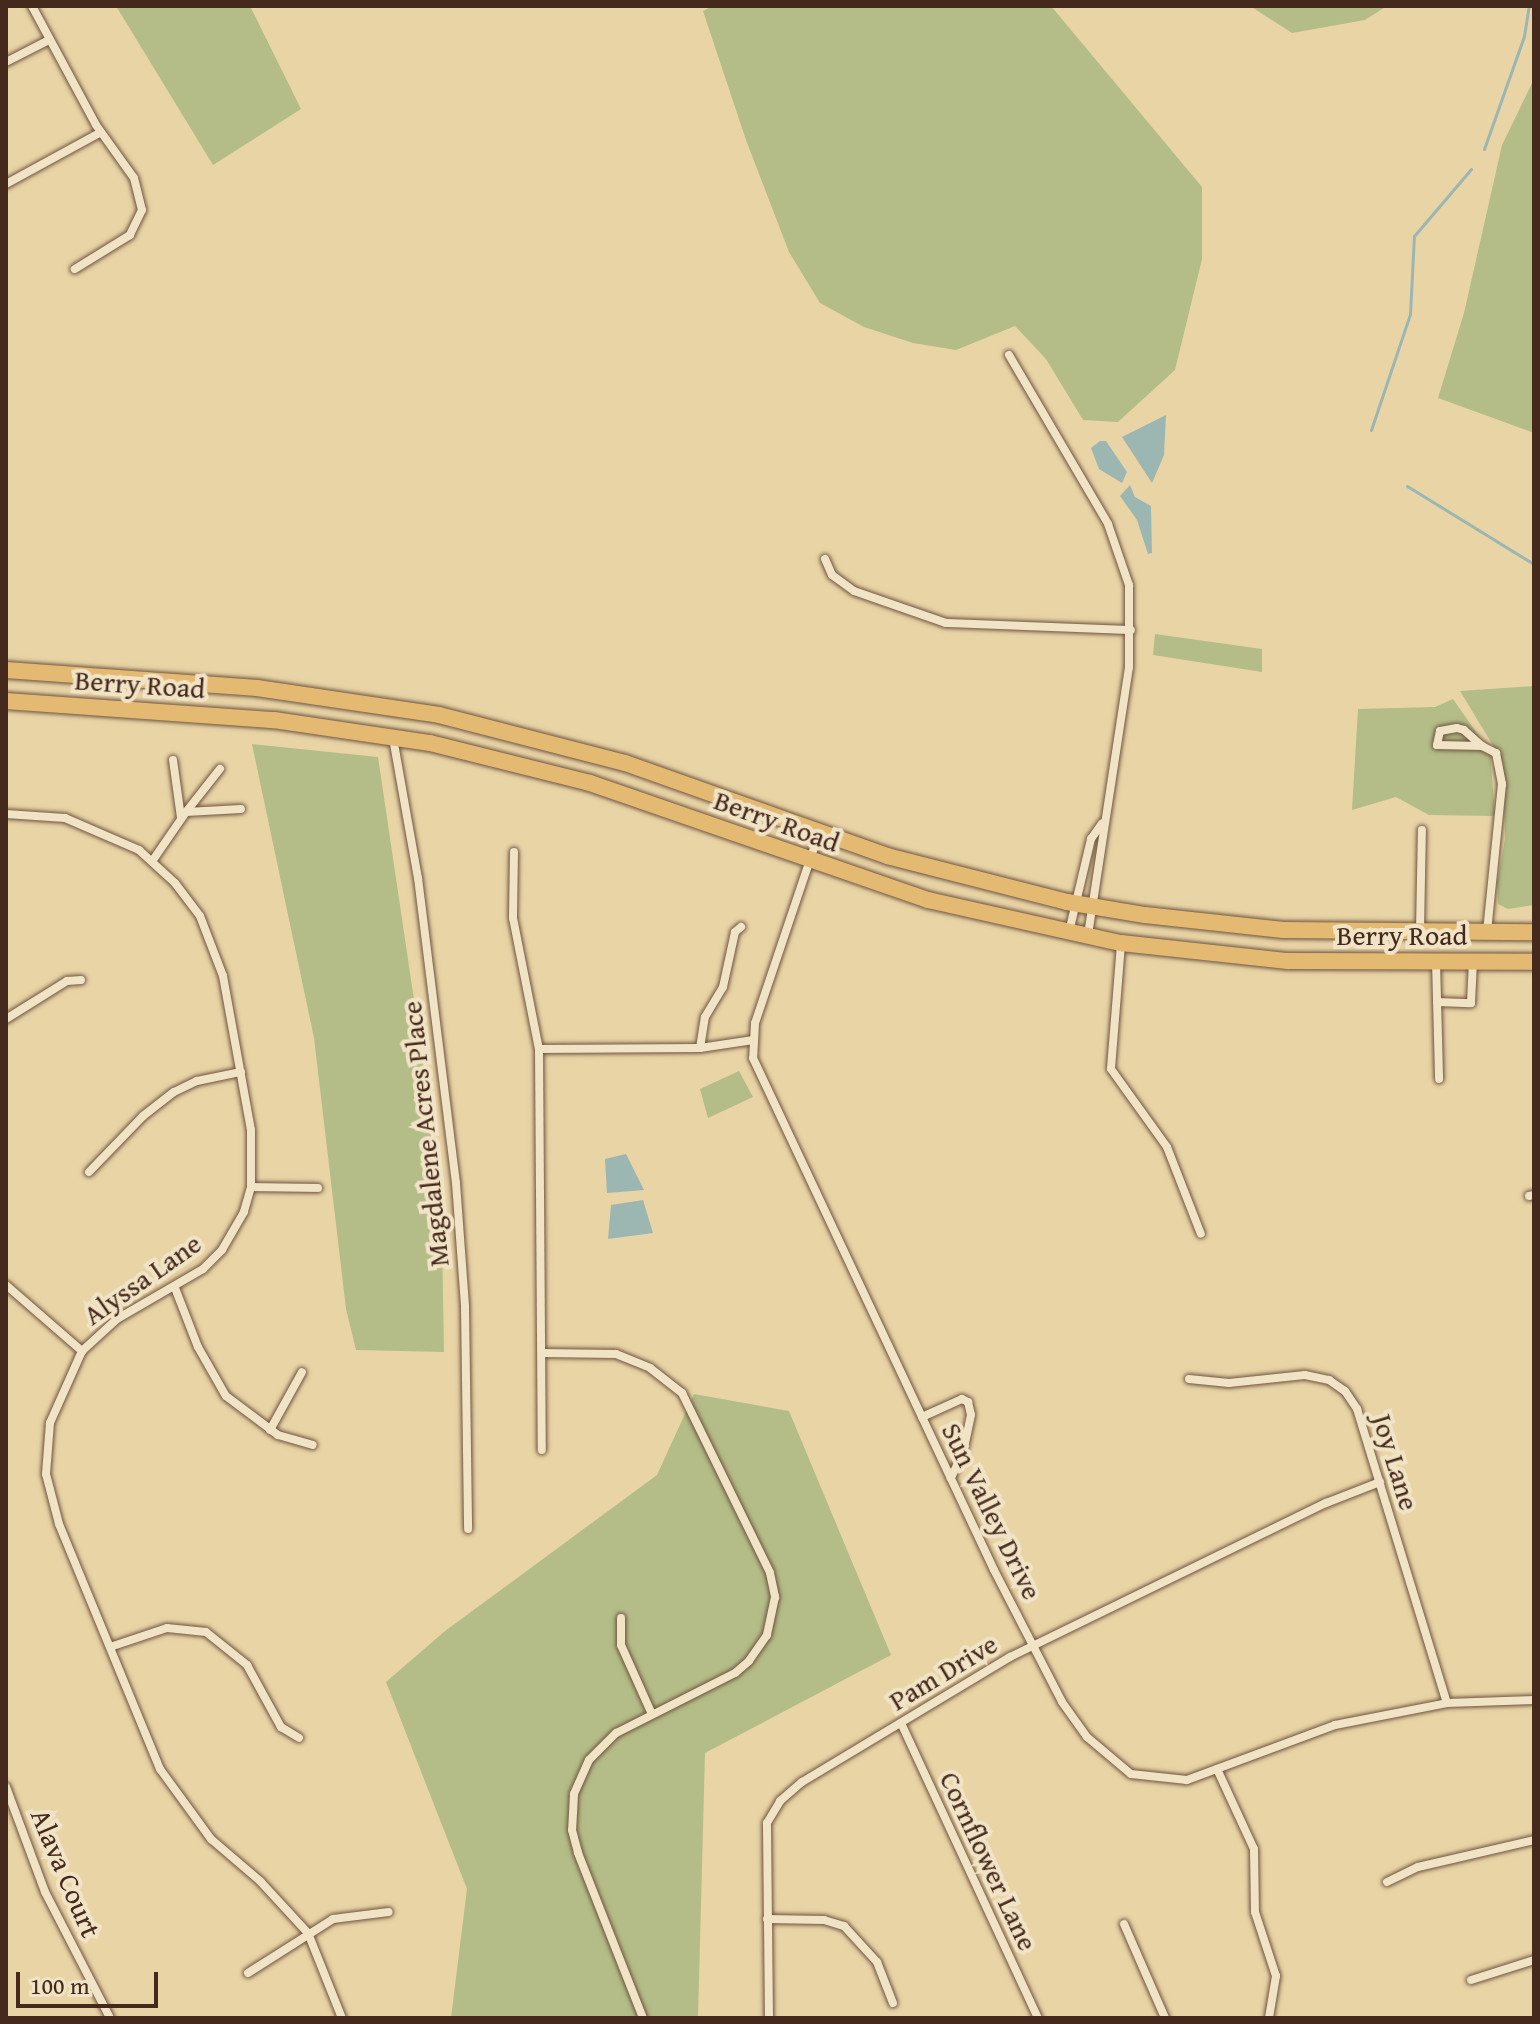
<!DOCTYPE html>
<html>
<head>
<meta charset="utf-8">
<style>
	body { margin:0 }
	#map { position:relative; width:1540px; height:2024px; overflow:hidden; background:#e9d4a6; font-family:"Gentium Book Plus",serif }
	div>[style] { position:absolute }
	.green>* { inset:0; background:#b4bd88 }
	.water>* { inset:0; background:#9cb6b2 }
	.stream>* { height:3px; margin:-1.5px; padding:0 1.5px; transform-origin:1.5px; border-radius:1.5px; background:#9cb6b2 }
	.roads { filter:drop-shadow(0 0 2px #6e543f) drop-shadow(0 0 2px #6e543f) }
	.street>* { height:8px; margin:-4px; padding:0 4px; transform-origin:4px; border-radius:4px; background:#f1e3c5 }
	.highway>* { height:16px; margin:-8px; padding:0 8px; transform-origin:8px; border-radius:8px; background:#e4ba73 }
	span { translate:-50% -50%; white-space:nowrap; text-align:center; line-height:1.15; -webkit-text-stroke:8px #f1e3c5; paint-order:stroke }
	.street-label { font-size:28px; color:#45291d }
	.frame { position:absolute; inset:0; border:8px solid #45291d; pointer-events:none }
	.scale { position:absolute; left:16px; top:1972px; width:142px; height:36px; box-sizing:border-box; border:4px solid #45291d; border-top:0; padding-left:10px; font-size:24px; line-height:28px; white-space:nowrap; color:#45291d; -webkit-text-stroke:6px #f1e3c5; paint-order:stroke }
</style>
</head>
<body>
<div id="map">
	<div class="green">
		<i style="clip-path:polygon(116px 6px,250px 6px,301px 109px,213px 165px)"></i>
		<i style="clip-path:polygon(712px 6px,1051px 6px,1202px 187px,1202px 259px,1175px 370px,1118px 422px,1083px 420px,1046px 359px,1015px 326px,956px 350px,913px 343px,864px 327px,820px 303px,789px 252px,746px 140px,703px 11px)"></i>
		<i style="clip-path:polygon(1250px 6px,1387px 6px,1365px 20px,1292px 33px)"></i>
		<i style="clip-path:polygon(1534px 79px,1534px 433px,1438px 398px,1464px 313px,1502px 145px)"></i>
		<i style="clip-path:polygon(1155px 634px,1262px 649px,1262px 672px,1153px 655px)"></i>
		<i style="clip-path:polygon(1534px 686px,1534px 905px,1508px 909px,1498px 904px,1497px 884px,1505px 839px,1503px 762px,1460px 691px)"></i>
		<i style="clip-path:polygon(1453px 699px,1490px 752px,1495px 816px,1429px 815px,1396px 797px,1352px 810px,1358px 709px,1435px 707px)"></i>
		<i style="clip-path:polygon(252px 744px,378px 757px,441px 1182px,444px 1352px,356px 1350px,346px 1309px,314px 1038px)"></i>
		<i style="clip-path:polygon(739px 1071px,753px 1097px,708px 1118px,700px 1089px)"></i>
		<i style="clip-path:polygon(694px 1394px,789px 1411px,891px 1655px,705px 1753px,698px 2018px,451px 2018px,467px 1889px,386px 1682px,445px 1631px,657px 1475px)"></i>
	</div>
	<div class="water">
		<i style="clip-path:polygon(1166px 415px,1164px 455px,1152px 483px,1122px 437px)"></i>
		<i style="clip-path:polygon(1100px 441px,1106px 441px,1127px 472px,1122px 483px,1099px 469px,1091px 448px)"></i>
		<i style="clip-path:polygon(1130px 485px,1135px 497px,1151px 506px,1152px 553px,1148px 554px,1137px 520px,1120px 496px)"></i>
		<i style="clip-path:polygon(626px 1154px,644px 1190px,607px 1193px,605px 1159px)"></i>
		<i style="clip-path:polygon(643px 1200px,653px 1233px,608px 1239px,611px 1205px)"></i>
	</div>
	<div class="stream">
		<i style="left:1484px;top:149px;width:120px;rotate:-70.5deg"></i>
		<i style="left:1524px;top:36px;width:30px;rotate:-81deg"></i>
		<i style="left:1371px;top:430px;width:122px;rotate:-71.4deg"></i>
		<i style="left:1410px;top:314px;width:78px;rotate:-87.1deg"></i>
		<i style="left:1414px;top:236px;width:88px;rotate:-49.6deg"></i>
		<i style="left:1407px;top:486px;width:149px;rotate:31.6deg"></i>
	</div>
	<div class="roads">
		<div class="street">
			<i style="left:32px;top:6px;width:135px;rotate:61.7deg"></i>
			<i style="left:96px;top:125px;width:65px;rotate:54.4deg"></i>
			<i style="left:134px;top:178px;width:33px;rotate:76deg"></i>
			<i style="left:142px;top:210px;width:28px;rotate:116deg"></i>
			<i style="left:130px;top:235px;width:65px;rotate:148.3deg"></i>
			<i style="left:6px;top:62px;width:48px;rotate:-27.1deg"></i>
			<i style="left:6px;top:184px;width:108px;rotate:-28.7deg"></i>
			<i style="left:1009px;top:355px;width:196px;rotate:59.6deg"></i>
			<i style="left:1108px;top:524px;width:65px;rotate:71deg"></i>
			<i style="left:1129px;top:585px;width:82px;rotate:90deg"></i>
			<i style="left:1129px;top:667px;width:272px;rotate:98.7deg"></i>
			<i style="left:825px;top:559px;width:17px;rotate:66deg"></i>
			<i style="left:832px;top:575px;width:27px;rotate:36deg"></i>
			<i style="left:854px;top:591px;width:97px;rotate:19.2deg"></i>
			<i style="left:946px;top:623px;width:185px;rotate:2.2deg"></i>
			<i style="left:1457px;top:728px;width:7px;rotate:16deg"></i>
			<i style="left:1464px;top:730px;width:24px;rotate:42deg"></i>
			<i style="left:1482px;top:746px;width:45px;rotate:-178.7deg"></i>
			<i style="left:1437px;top:745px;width:14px;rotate:-78deg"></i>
			<i style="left:1440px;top:731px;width:17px;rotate:-10deg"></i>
			<i style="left:393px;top:738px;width:142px;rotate:79.9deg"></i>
			<i style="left:418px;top:878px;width:307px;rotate:82.9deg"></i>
			<i style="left:456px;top:1183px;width:124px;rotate:85.8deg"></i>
			<i style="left:465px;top:1307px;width:222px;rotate:89.2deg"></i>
			<i style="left:1482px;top:746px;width:16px;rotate:27deg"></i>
			<i style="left:1496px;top:753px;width:32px;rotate:79deg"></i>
			<i style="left:1502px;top:784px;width:148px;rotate:95.8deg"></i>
			<i style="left:173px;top:760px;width:59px;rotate:82.1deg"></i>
			<i style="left:186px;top:812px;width:55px;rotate:-51.7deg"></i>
			<i style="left:6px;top:814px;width:59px;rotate:3.9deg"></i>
			<i style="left:65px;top:818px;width:81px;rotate:23.4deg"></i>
			<i style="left:139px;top:850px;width:49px;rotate:42.5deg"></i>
			<i style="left:175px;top:883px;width:41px;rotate:52.9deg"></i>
			<i style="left:200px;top:916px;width:64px;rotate:69deg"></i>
			<i style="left:223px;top:976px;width:157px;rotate:79.7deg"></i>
			<i style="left:251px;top:1130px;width:57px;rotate:90deg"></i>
			<i style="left:251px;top:1187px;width:26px;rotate:106deg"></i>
			<i style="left:244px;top:1212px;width:44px;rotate:120.1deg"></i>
			<i style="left:222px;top:1250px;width:27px;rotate:135deg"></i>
			<i style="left:203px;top:1269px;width:99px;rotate:149.8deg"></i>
			<i style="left:117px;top:1319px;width:47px;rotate:137.6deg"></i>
			<i style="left:82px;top:1351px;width:79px;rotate:114deg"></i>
			<i style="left:50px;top:1423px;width:51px;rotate:94.5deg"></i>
			<i style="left:46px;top:1474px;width:52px;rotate:75.4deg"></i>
			<i style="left:59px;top:1524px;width:265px;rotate:67.6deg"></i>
			<i style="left:160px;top:1769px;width:87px;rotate:53.9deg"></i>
			<i style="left:211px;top:1839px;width:65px;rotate:40.6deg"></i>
			<i style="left:260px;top:1881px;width:71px;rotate:47.3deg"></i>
			<i style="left:308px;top:1933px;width:92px;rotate:68.2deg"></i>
			<i style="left:819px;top:833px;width:200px;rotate:108.6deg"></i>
			<i style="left:755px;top:1023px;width:35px;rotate:93deg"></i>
			<i style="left:753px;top:1058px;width:566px;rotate:64.79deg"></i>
			<i style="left:994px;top:1570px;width:148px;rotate:62.7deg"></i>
			<i style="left:1062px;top:1702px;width:43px;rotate:54.5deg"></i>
			<i style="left:1087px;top:1737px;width:57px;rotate:40.1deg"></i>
			<i style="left:1131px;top:1774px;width:56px;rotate:6.1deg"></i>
			<i style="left:1187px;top:1780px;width:158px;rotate:-20.4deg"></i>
			<i style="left:1335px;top:1725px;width:114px;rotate:-11.1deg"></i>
			<i style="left:1447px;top:1703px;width:87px;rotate:-2deg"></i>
			<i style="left:514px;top:852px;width:66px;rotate:90.9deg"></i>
			<i style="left:513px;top:918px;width:134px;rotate:78.8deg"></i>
			<i style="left:539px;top:1049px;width:401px;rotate:89.6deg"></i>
			<i style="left:153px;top:860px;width:58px;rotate:-55.5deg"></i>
			<i style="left:186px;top:812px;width:55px;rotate:-3.1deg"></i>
			<i style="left:1420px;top:930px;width:100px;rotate:-88.9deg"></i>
			<i style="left:1069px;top:932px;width:96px;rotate:-76.7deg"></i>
			<i style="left:1091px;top:839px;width:19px;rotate:-55deg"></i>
			<i style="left:1121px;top:944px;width:125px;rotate:94.6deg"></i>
			<i style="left:1111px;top:1069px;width:96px;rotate:54.3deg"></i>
			<i style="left:1167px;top:1147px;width:93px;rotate:68.7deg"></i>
			<i style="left:1436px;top:961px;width:118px;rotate:88.5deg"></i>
			<i style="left:1437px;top:1002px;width:34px;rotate:2deg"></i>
			<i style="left:1471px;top:1003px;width:43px;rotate:-87.3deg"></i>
			<i style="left:6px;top:1019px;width:72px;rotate:-31.9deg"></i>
			<i style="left:67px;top:981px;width:14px;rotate:-4deg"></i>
			<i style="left:700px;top:1048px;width:31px;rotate:-81deg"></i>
			<i style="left:705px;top:1017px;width:35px;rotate:-59deg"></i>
			<i style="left:723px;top:987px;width:56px;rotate:-77.7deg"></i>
			<i style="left:735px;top:932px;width:8px;rotate:-40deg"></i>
			<i style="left:539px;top:1049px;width:161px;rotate:-0.4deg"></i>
			<i style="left:700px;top:1048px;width:54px;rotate:-8.6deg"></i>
			<i style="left:89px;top:1172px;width:78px;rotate:-46deg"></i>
			<i style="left:143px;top:1116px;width:39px;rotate:-38deg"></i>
			<i style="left:174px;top:1092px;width:25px;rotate:-26deg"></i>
			<i style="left:197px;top:1081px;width:45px;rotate:-11.6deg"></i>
			<i style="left:251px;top:1187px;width:67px;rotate:0.9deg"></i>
			<i style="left:1529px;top:1196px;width:5px;rotate:-11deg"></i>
			<i style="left:6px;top:1285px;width:101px;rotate:41deg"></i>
			<i style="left:175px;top:1288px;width:63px;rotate:68.7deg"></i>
			<i style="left:198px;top:1347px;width:56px;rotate:60.3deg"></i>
			<i style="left:226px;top:1396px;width:65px;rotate:36.9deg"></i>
			<i style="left:278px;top:1435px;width:36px;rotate:16deg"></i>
			<i style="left:543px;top:1353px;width:73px;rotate:0.8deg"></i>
			<i style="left:616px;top:1354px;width:37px;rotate:22deg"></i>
			<i style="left:650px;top:1368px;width:41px;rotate:38deg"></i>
			<i style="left:682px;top:1393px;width:200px;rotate:63.9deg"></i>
			<i style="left:770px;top:1573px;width:25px;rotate:78deg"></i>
			<i style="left:775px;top:1597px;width:39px;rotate:102deg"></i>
			<i style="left:767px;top:1635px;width:32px;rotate:125deg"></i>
			<i style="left:749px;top:1661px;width:18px;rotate:139deg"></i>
			<i style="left:735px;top:1673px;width:133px;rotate:153.2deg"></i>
			<i style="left:616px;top:1733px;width:38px;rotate:135deg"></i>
			<i style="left:589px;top:1760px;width:37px;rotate:114deg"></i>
			<i style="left:574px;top:1794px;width:36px;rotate:93deg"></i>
			<i style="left:572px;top:1830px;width:24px;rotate:75deg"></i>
			<i style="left:578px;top:1853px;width:177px;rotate:68.5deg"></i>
			<i style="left:1189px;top:1379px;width:40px;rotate:5.7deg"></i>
			<i style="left:1229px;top:1383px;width:76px;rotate:-6deg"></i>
			<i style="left:1305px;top:1375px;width:25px;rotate:12deg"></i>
			<i style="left:1329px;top:1380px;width:19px;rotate:35deg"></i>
			<i style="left:1345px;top:1391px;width:22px;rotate:56deg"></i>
			<i style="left:1357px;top:1409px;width:307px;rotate:73deg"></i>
			<i style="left:922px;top:1417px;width:44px;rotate:-24.2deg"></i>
			<i style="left:962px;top:1399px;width:7px;rotate:27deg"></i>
			<i style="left:968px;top:1402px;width:13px;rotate:77deg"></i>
			<i style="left:971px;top:1415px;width:39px;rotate:102deg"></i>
			<i style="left:963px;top:1453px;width:28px;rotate:116deg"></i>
			<i style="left:270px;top:1430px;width:66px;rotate:-61.1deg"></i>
			<i style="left:621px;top:1618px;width:27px;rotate:90deg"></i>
			<i style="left:621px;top:1645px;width:73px;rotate:65.9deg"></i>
			<i style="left:110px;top:1647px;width:60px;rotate:-18.4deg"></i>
			<i style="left:167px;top:1628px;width:39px;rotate:6deg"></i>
			<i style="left:206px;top:1632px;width:53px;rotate:38.8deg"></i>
			<i style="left:247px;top:1665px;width:71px;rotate:61.3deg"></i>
			<i style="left:281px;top:1727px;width:21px;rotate:31deg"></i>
			<i style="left:901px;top:1723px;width:325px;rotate:65.1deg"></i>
			<i style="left:1217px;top:1769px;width:88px;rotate:65.2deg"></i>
			<i style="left:1254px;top:1849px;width:63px;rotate:89.1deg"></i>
			<i style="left:1255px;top:1912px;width:67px;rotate:71.8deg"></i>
			<i style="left:1276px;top:1976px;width:43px;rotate:99.5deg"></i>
			<i style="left:6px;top:1787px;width:112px;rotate:69.6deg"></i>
			<i style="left:45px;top:1892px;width:142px;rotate:62.7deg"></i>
			<i style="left:1387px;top:1882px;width:34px;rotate:-26deg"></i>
			<i style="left:1418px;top:1867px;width:119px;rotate:-13.1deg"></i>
			<i style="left:767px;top:1919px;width:57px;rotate:1deg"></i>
			<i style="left:824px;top:1920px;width:21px;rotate:17deg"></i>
			<i style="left:844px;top:1926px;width:49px;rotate:47.5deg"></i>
			<i style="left:877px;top:1962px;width:44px;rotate:68.7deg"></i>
			<i style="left:1124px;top:1924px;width:103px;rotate:66.4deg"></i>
			<i style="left:248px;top:1973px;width:101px;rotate:-32.4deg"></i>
			<i style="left:333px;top:1919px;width:56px;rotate:-7.1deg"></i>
			<i style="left:1471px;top:1980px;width:66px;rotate:-17.6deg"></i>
			<i style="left:769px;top:2018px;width:195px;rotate:-90.6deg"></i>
			<i style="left:767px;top:1823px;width:26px;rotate:-59deg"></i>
			<i style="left:780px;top:1801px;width:29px;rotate:-41deg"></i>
			<i style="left:802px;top:1782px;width:243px;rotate:-31deg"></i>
			<i style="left:1010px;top:1657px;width:352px;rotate:-26deg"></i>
			<i style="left:1326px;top:1503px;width:58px;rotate:-21.3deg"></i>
		</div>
		<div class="highway">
			<i style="left:6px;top:670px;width:252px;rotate:4.1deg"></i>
			<i style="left:257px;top:688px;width:184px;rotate:8.4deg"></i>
			<i style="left:439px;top:715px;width:192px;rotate:14.5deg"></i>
			<i style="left:625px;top:763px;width:278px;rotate:19.5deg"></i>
			<i style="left:887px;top:856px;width:186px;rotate:14.3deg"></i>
			<i style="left:1067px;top:902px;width:79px;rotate:9.5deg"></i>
			<i style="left:1145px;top:915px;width:139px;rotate:6.2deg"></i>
			<i style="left:1283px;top:930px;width:251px;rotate:0.5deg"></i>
			<i style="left:6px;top:701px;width:269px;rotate:4.1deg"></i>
			<i style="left:274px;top:720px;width:158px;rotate:8.4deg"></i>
			<i style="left:430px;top:743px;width:165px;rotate:14deg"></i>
			<i style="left:590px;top:783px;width:358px;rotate:19.1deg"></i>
			<i style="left:928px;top:900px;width:198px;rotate:12.6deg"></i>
			<i style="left:1121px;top:943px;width:168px;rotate:6.2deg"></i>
			<i style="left:1288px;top:961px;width:246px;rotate:0.2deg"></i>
		</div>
	</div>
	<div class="street-label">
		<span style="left:140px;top:684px;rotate:4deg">Berry Road</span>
		<span style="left:777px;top:821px;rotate:20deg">Berry Road</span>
		<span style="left:1402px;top:935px">Berry Road</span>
		<span style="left:425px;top:1134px;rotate:-96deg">Magdalene Acres Place</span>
		<span style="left:142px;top:1279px;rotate:-35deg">Alyssa Lane</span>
		<span style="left:1396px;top:1462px;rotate:73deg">Joy Lane</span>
		<span style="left:992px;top:1511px;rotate:64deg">Sun Valley Drive</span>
		<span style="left:943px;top:1672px;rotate:-31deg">Pam Drive</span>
		<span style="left:989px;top:1861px;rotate:65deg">Cornflower Lane</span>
		<span style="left:66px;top:1873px;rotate:67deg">Alava Court</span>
	</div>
	<div class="frame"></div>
	<div class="scale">100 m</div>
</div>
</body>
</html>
